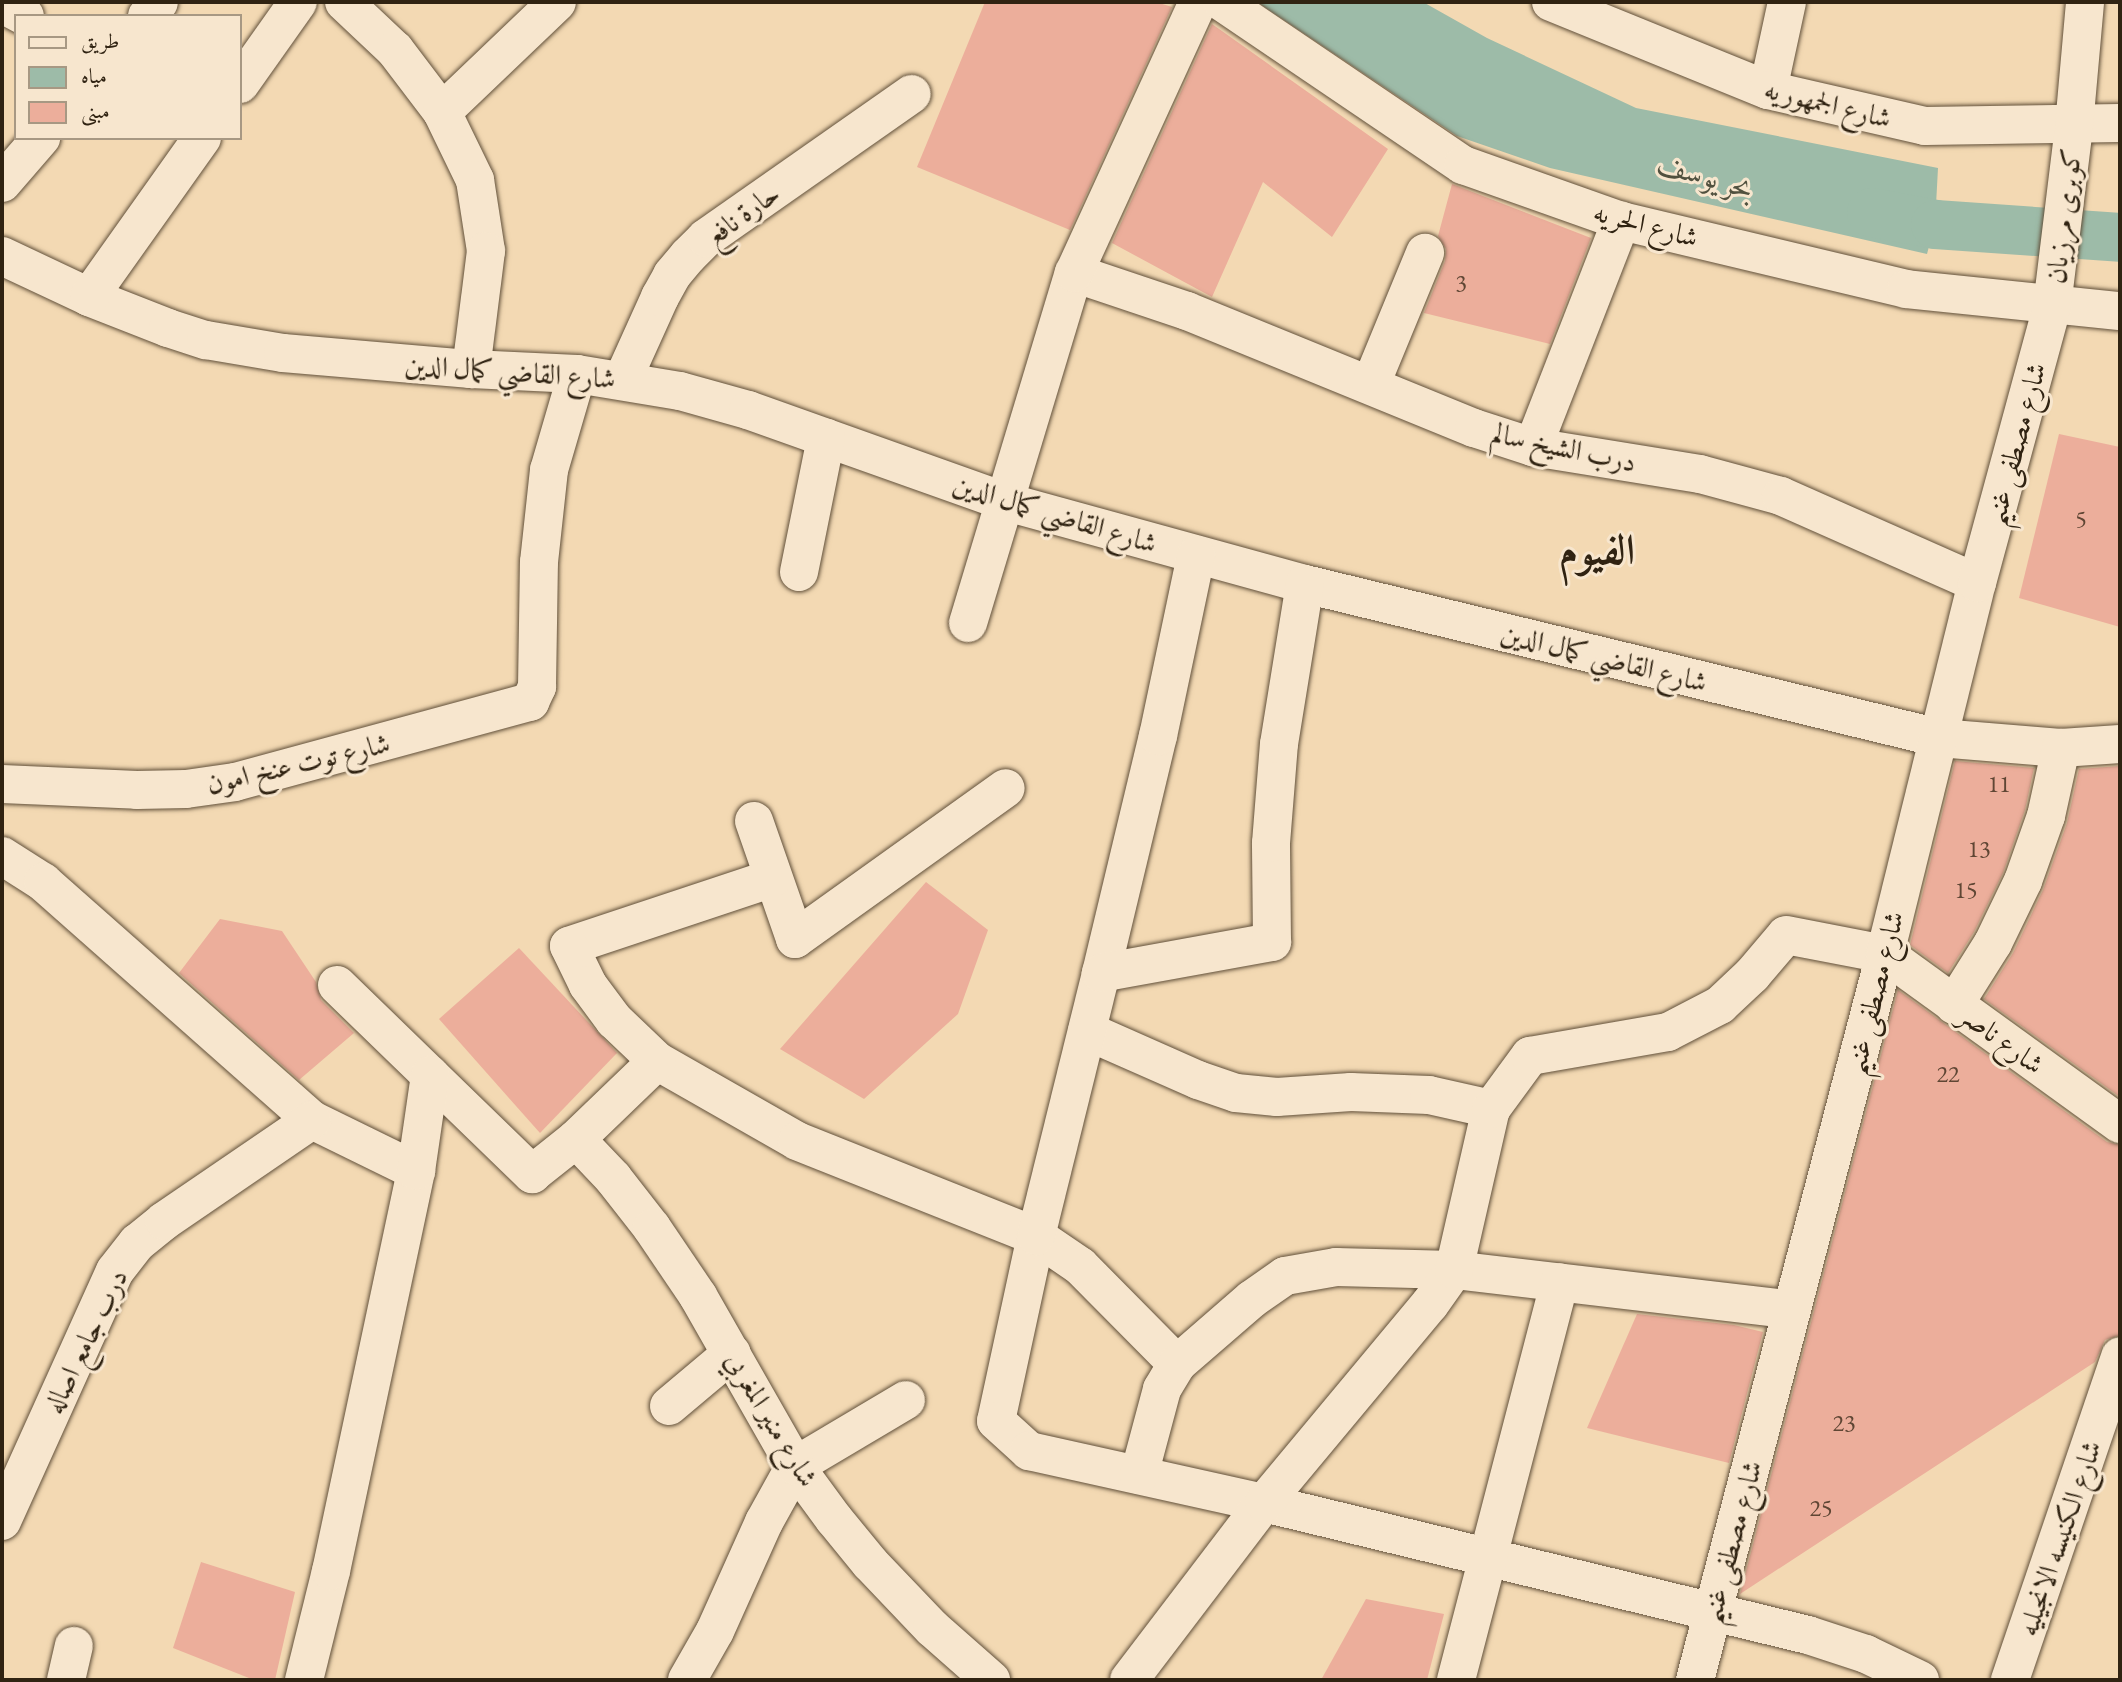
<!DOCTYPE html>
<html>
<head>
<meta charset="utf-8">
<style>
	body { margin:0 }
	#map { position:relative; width:2122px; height:1682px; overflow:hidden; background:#f3d9b3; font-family:"EB Garamond",Amiri,serif }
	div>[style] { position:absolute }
	.water>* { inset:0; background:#9dbba8 }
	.canal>* { height:49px; margin:-24.5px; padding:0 24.5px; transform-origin:24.5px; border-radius:24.5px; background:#9dbba8 }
	.building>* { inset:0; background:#ecae9b }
	.roads { filter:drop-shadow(0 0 2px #61503a) drop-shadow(0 0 2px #61503a) }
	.street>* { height:38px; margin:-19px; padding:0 19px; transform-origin:19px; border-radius:19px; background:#f7e6ce }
	.secondary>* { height:38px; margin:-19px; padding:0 19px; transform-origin:19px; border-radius:19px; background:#f7e6ce }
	span { translate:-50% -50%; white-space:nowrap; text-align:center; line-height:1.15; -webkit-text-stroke:6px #f7e6ce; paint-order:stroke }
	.number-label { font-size:24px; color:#5f4634 }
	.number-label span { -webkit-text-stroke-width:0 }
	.street-label { font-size:28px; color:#302312 }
	.water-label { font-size:30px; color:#51513f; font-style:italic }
	.town-label { font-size:42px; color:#302312; font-weight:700 }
	.frame { position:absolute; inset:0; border:4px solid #302312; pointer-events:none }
	.legend { position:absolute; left:14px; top:14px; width:228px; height:126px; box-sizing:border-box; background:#f7e6ce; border:2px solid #a79883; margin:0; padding:9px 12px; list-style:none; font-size:21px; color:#302312 }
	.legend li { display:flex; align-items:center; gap:14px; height:35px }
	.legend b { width:35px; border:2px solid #a79883 }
</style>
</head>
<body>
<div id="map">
	<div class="water">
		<i style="clip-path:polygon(1257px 2px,1423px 2px,1487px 38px,1636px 108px,1938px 168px,1935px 224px,1927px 254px,1550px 168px,1457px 136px)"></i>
	</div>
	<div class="canal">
		<i style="left:1871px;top:212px;width:65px;rotate:10.6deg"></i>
		<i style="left:1935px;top:224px;width:185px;rotate:4deg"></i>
	</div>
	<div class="building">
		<i style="clip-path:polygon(985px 2px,1156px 2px,1172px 7px,1070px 230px,917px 167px)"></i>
		<i style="clip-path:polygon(1212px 24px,1388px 149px,1332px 237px,1263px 182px,1212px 297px,1112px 243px)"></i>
		<i style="clip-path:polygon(1452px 184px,1591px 238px,1550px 344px,1424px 313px,1445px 261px,1446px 249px,1438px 236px)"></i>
		<i style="clip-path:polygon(2059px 434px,2120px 447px,2120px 627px,2019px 598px)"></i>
		<i style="clip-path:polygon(1955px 761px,2034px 768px,2025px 810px,2003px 873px,1974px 932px,1948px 973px,1910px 945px)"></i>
		<i style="clip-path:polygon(2120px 766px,2120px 1097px,1984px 999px,2013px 953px,2043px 890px,2067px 823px,2079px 769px)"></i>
		<i style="clip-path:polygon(926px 882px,988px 930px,958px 1014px,864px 1099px,780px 1049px)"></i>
		<i style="clip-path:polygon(220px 919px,282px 931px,316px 982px,321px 1000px,354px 1033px,299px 1080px,179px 973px)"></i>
		<i style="clip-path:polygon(519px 948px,617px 1053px,540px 1133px,439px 1019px)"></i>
		<i style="clip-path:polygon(1898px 990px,2107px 1142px,2120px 1145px,2120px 1335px,2105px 1340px,2095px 1362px,1740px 1594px)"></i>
		<i style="clip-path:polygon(1637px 1314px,1734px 1325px,1763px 1332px,1729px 1463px,1587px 1428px)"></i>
		<i style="clip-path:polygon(201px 1562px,295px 1592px,275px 1680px,254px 1680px,173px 1648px)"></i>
		<i style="clip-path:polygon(1366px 1599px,1444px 1614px,1427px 1680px,1321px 1680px)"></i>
	</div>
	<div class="roads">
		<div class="street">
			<i style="left:344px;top:2px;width:70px;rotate:43.3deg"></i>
			<i style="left:395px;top:50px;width:78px;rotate:52.8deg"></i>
			<i style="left:442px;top:112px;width:76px;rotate:64.1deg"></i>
			<i style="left:475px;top:180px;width:72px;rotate:81.2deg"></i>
			<i style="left:486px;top:251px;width:119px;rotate:97.2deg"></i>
			<i style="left:2px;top:4px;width:26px;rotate:28deg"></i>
			<i style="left:147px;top:16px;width:18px;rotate:-49deg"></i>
			<i style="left:240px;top:84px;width:100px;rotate:-54.7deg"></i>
			<i style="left:1768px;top:90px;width:90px;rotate:-77.8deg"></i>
			<i style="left:442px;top:112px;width:159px;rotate:-43.7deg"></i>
			<i style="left:2px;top:183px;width:60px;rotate:-49.1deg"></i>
			<i style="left:2px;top:256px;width:96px;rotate:25.2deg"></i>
			<i style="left:89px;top:297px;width:85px;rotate:21.4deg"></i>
			<i style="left:168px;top:328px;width:40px;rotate:18deg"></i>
			<i style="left:206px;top:340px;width:78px;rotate:9.6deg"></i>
			<i style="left:283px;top:353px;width:189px;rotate:4.9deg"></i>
			<i style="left:471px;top:369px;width:106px;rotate:2.7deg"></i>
			<i style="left:577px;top:374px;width:104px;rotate:9.4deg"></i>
			<i style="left:680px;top:391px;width:71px;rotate:15.6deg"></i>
			<i style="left:748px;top:410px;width:271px;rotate:19.6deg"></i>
			<i style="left:1003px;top:501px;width:313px;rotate:15.4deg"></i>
			<i style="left:1305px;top:584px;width:652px;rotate:13.65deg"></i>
			<i style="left:1939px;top:738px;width:122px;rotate:4.7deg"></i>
			<i style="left:2061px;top:748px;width:59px;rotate:-3.9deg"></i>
			<i style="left:1074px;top:273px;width:119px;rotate:18.6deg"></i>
			<i style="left:1187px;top:311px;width:310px;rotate:22.2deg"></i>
			<i style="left:1474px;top:428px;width:62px;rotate:17.9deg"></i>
			<i style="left:1533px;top:447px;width:169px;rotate:9.2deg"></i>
			<i style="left:1700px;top:474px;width:84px;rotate:15.2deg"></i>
			<i style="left:1781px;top:496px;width:214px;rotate:23.9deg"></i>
			<i style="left:89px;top:297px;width:195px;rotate:-54.6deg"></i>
			<i style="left:623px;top:379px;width:90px;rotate:-65.7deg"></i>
			<i style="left:660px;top:297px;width:25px;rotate:-61deg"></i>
			<i style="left:672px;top:275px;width:25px;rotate:-50deg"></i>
			<i style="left:688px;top:256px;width:25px;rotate:-45deg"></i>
			<i style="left:706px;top:238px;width:251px;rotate:-35deg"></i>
			<i style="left:1371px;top:384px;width:142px;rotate:-67.6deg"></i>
			<i style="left:1533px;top:447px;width:243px;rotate:-68.7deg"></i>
			<i style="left:799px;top:572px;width:137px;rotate:-78.6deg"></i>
			<i style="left:968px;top:623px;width:366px;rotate:-73.2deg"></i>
			<i style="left:1074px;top:273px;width:298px;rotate:-65.4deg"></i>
			<i style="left:2px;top:784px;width:135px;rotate:2.5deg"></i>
			<i style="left:137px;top:790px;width:49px;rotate:-1.2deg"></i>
			<i style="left:186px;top:789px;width:49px;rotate:-8.1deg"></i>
			<i style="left:235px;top:782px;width:306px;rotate:-15.2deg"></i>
			<i style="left:530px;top:702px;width:17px;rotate:-65deg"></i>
			<i style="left:537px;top:687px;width:125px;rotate:-89.1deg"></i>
			<i style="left:539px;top:562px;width:93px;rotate:-83.8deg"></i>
			<i style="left:549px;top:470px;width:100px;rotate:-73.7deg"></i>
			<i style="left:754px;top:821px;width:125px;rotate:70.8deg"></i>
			<i style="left:795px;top:939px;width:259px;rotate:-35.6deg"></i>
			<i style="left:2px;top:856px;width:49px;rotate:32.4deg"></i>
			<i style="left:43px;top:882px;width:359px;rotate:41.5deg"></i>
			<i style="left:312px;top:1120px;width:116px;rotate:26.1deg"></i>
			<i style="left:773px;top:878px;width:215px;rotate:161.6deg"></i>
			<i style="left:569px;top:946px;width:43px;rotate:64deg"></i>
			<i style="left:588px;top:985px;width:44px;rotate:53.4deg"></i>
			<i style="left:614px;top:1020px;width:59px;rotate:43.6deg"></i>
			<i style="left:657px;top:1061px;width:161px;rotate:29.7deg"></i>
			<i style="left:797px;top:1141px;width:257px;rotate:21.7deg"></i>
			<i style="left:1036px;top:1236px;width:189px;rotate:102.2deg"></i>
			<i style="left:996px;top:1421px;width:45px;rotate:42.3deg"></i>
			<i style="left:1029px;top:1451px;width:241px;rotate:12.5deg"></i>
			<i style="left:1264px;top:1503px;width:560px;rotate:13.64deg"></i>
			<i style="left:1808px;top:1635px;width:61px;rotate:18.1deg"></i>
			<i style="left:1866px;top:1654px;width:60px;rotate:25.7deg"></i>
			<i style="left:1101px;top:973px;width:244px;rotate:-76.5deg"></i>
			<i style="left:1158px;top:736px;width:185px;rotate:-78.1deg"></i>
			<i style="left:337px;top:985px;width:272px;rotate:44.1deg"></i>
			<i style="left:532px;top:1174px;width:56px;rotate:-38.5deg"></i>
			<i style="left:576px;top:1139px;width:112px;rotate:-43.9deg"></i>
			<i style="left:1954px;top:1005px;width:73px;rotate:-57.8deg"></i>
			<i style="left:1993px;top:943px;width:69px;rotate:-64.2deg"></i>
			<i style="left:2023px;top:881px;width:69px;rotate:-70.5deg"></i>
			<i style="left:2046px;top:816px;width:70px;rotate:-77.6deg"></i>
			<i style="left:1087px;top:1031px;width:121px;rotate:23.8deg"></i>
			<i style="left:1198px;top:1080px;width:40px;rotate:18.9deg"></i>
			<i style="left:1236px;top:1093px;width:41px;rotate:5.6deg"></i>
			<i style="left:1277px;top:1097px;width:74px;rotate:-3.9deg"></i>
			<i style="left:1351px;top:1092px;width:78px;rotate:2.2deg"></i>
			<i style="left:1429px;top:1095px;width:64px;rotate:12.7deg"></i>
			<i style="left:576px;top:1139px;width:54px;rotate:46.5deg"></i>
			<i style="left:613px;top:1178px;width:63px;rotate:52deg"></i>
			<i style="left:652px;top:1228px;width:82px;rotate:55.9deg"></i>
			<i style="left:698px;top:1296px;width:196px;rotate:60.3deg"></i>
			<i style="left:795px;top:1466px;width:66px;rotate:53.7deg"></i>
			<i style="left:834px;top:1519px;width:57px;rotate:50.7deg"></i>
			<i style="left:870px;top:1563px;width:90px;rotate:46.4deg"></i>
			<i style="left:932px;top:1628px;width:79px;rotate:41.4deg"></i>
			<i style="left:1177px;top:1364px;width:138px;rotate:-134.7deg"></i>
			<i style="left:1080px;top:1266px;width:53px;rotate:-145.7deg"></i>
			<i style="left:1036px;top:1236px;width:271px;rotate:-76.1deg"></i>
			<i style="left:1101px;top:973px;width:174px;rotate:-10.3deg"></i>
			<i style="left:1272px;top:942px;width:99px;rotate:-90.6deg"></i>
			<i style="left:1271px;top:843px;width:99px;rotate:-85.4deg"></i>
			<i style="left:1279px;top:744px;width:162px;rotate:-80.8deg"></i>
			<i style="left:669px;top:1406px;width:82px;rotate:-40.1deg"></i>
			<i style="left:1139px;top:1475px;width:89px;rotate:-75deg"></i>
			<i style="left:1162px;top:1389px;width:29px;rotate:-59deg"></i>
			<i style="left:1177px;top:1364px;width:99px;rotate:-40.9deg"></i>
			<i style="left:1252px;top:1299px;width:40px;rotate:-34.9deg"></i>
			<i style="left:1285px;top:1276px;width:52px;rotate:-10deg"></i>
			<i style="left:1336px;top:1267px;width:118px;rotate:1.5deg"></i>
			<i style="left:1454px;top:1270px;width:340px;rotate:6.7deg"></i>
			<i style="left:2px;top:1521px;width:274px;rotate:-65.7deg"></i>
			<i style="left:115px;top:1271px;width:36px;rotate:-52deg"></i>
			<i style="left:137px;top:1243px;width:35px;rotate:-39deg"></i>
			<i style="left:164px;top:1221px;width:179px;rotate:-34.3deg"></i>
			<i style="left:66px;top:1680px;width:35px;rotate:-77deg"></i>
			<i style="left:304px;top:1680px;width:112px;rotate:-76.1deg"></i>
			<i style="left:331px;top:1571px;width:409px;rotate:-78deg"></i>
			<i style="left:416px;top:1171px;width:97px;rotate:-81.7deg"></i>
			<i style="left:687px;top:1680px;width:56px;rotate:-60.3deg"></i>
			<i style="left:715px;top:1631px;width:120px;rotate:-65.8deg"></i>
			<i style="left:764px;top:1522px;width:64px;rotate:-61deg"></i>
			<i style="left:795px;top:1466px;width:129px;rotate:-30.7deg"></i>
			<i style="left:1129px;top:1680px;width:223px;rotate:-52.7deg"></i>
			<i style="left:1264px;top:1503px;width:259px;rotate:-50.2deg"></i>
			<i style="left:1430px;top:1304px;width:42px;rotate:-54.8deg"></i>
			<i style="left:1454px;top:1270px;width:165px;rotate:-77.1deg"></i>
			<i style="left:1491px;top:1109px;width:66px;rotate:-53.7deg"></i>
			<i style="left:1530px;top:1056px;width:140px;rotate:-9.9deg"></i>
			<i style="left:1668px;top:1032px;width:59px;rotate:-27.4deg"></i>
			<i style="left:1720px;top:1005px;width:44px;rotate:-43.2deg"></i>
			<i style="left:1752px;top:975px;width:52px;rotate:-49.6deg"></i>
			<i style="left:1786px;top:935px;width:101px;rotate:10.9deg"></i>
			<i style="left:1885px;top:954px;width:290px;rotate:35.9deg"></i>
			<i style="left:1456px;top:1680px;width:411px;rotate:-75.4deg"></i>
			<i style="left:2010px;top:1680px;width:342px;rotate:-71.2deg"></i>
		</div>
		<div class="secondary">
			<i style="left:1222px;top:2px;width:291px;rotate:34.1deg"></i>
			<i style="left:1463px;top:165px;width:168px;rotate:19.5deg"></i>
			<i style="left:1621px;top:221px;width:293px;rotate:13.4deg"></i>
			<i style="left:1906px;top:289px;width:215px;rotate:5.9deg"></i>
			<i style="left:1551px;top:2px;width:234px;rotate:22.1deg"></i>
			<i style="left:1768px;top:90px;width:161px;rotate:12.9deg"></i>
			<i style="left:1925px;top:126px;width:195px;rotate:-0.9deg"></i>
			<i style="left:1695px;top:1680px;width:750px;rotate:-75.33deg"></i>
			<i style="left:1885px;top:954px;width:382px;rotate:-76.1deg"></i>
			<i style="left:1977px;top:583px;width:287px;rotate:-74.8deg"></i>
			<i style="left:2052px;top:306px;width:181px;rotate:-83deg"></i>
			<i style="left:2074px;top:126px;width:124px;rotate:-84.9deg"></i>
		</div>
	</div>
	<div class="number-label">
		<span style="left:1461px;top:283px">3</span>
		<span style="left:2081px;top:519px">5</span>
		<span style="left:1999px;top:784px">11</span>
		<span style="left:1979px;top:849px">13</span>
		<span style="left:1966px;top:890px">15</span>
		<span style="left:1948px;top:1074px">22</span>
		<span style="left:1844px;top:1423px">23</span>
		<span style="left:1821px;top:1508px">25</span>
	</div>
	<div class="street-label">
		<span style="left:1828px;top:103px;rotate:14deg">شارع الجمهوريه</span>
		<span style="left:742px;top:214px;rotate:-36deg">حارة نافع</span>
		<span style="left:2063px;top:216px;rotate:-83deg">كوبرى مرزيان</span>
		<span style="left:1646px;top:224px;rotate:15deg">شارع الحريه</span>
		<span style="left:510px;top:371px;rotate:4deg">شارع القاضي كمال الدين</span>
		<span style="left:2015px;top:444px;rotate:-75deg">شارع مصطفى غنيم</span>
		<span style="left:1564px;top:447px;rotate:12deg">درب الشيخ سالم</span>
		<span style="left:1055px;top:513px;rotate:17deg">شارع القاضي كمال الدين</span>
		<span style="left:1604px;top:657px;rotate:14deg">شارع القاضي كمال الدين</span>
		<span style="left:298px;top:763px;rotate:-13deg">شارع توت عنخ امون</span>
		<span style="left:1874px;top:993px;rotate:-76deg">شارع مصطفى غنيم</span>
		<span style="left:2002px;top:1039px;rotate:36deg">شارع ناصر</span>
		<span style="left:85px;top:1341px;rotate:-64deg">درب جامع اصاله</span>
		<span style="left:772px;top:1419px;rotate:59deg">شارع منير المغربي</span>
		<span style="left:2059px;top:1538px;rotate:-71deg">شارع الكنيسه الانجيليه</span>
		<span style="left:1731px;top:1542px;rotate:-75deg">شارع مصطفى غنيم</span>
	</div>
	<div class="water-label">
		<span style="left:1706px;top:176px;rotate:16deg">بحر يوسف</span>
	</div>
	<div class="town-label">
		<span style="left:1597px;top:550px">الفيوم</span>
	</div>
	<div class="frame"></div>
	<ul class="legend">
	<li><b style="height:9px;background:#f7e6ce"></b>طريق</li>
	<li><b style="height:19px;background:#9dbba8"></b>مياه</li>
	<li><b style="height:19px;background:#ecae9b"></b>مبنى</li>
	</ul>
</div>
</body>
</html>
